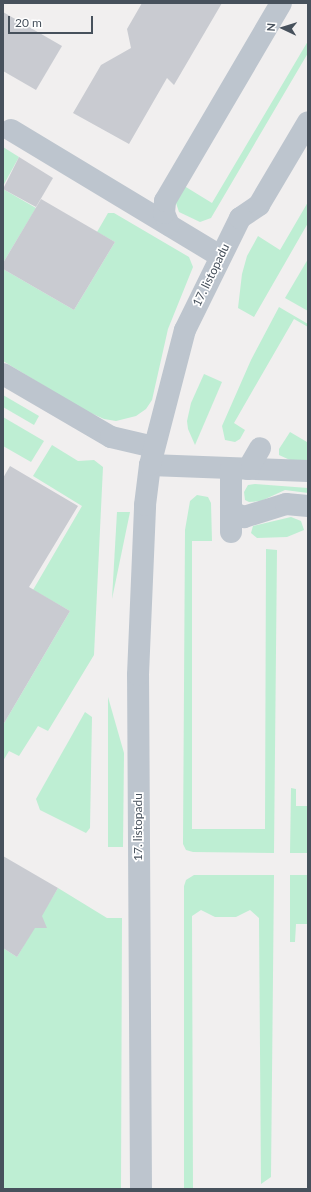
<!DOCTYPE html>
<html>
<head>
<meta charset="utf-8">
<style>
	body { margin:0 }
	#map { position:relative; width:311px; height:1192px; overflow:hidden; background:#f1efef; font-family:Lato,sans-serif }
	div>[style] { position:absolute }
	.green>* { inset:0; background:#beeed3 }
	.building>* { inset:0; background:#c9cbd1 }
	.minor>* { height:22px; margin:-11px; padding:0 11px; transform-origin:11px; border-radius:11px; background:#bdc5ce }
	span { translate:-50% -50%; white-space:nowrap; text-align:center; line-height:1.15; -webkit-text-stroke:3.5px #fff; paint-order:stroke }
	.street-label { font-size:12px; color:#47515c }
	.frame { position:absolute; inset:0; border:4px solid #47515c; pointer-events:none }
	.north { position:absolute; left:263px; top:8px; width:40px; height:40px; -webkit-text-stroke:3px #fff; paint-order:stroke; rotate:274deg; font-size:11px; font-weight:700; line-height:16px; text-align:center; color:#47515c }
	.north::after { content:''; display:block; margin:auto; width:14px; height:18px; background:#47515c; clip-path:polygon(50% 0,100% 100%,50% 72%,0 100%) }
	.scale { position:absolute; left:8px; top:16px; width:85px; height:18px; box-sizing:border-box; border:2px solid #47515c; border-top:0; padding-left:5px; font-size:12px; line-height:14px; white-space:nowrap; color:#47515c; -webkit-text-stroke:3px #fff; paint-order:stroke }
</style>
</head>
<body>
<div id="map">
	<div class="green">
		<i style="clip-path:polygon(308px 41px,308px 53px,211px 218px,200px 222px,179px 212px,175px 200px,181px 184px,212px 203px)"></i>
		<i style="clip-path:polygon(3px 147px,19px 157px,3px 186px)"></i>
		<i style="clip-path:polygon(3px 189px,36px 208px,3px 263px)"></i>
		<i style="clip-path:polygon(308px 202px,308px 223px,254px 317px,238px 308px,242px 274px,247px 256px,258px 236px,280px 250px)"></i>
		<i style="clip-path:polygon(108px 213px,114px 213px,189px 257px,193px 267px,168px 329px,152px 400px,146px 409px,136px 416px,116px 421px,104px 419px,84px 410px,3px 361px,3px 269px,74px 310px,115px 242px,97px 232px)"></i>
		<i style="clip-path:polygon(308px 259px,308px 311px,285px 298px)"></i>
		<i style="clip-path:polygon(279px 307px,308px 324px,308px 327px,294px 319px,234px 423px,245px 430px,240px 439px,235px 442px,225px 440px,222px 426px,251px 360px)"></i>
		<i style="clip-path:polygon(204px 374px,222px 382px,195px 445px,188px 429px,187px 421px,191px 403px)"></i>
		<i style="clip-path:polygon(3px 395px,39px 416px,34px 425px,3px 407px)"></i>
		<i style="clip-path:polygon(3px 417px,44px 441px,31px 462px,3px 446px)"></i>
		<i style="clip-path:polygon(290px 432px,307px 442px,308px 440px,308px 461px,290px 460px,279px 455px,279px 449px)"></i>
		<i style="clip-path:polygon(52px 445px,78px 461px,94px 460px,103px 467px,94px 655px,48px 731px,38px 726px,19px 756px,9px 751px,3px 761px,3px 725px,70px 611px,33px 590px,82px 506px,33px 476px)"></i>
		<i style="clip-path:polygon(255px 484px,308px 488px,308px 493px,285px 490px,261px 501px,249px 502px,245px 500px,244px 492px,248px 485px)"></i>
		<i style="clip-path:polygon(197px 495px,208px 497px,211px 503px,212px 541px,192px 541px,192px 829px,265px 829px,266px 549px,277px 550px,274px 853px,193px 852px,186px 850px,183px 844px,185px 530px,190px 501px)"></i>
		<i style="clip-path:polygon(117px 512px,130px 512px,112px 599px)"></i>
		<i style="clip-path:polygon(291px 517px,301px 521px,304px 530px,287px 537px,257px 538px,251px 533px,253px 526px)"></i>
		<i style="clip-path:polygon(108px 697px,124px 753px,123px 847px,108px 847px)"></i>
		<i style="clip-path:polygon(85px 712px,92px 717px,90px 828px,86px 833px,40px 810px,36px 799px)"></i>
		<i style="clip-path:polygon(291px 788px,296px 789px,296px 806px,308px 806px,308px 853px,290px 853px)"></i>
		<i style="clip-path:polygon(194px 875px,274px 875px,271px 1177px,261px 1184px,259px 918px,250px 910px,236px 917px,215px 917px,201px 910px,192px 916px,193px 1189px,184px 1189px,184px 886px,186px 880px)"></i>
		<i style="clip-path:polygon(290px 875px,308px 875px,308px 924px,296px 924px,295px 942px,290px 942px)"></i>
		<i style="clip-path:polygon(58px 888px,107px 918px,122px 918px,121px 1189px,3px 1189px,3px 948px,17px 957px,34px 928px,41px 928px,41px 916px)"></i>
	</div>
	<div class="building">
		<i style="clip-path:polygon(142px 3px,222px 3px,174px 85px,167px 78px,129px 144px,73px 113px,101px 65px,131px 48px,127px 29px)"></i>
		<i style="clip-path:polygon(3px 12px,62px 46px,36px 90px,3px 71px)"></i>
		<i style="clip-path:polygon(19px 157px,53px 178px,36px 207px,3px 189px)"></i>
		<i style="clip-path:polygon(41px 199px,115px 242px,74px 310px,3px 269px,3px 263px)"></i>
		<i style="clip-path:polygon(10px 466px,78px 506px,29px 587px,70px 611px,3px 725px,3px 478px)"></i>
		<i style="clip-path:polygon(3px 856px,58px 888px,42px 916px,47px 928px,35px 928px,17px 957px,3px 948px)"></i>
	</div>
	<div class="minor">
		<i style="left:11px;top:130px;width:244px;rotate:31.1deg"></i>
		<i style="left:169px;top:225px;width:13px;rotate:-113deg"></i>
		<i style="left:164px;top:213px;width:12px;rotate:-85deg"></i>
		<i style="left:165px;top:201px;width:229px;rotate:-59.6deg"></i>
		<i style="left:3px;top:374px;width:125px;rotate:30.3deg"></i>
		<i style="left:111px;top:437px;width:44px;rotate:13.1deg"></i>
		<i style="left:150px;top:465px;width:158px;rotate:2.2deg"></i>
		<i style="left:248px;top:469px;width:24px;rotate:-60deg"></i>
		<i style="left:231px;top:507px;width:7px;rotate:63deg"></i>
		<i style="left:234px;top:513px;width:11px;rotate:22deg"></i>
		<i style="left:244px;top:517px;width:44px;rotate:-17.2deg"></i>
		<i style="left:286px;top:504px;width:22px;rotate:5deg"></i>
		<i style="left:231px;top:532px;width:63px;rotate:-90deg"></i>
		<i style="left:141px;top:1189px;width:514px;rotate:-90.33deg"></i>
		<i style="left:138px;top:675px;width:170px;rotate:-87.6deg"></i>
		<i style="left:145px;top:505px;width:40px;rotate:-82.9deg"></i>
		<i style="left:150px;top:465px;width:139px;rotate:-75.5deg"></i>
		<i style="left:185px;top:330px;width:125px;rotate:-63.8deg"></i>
		<i style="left:240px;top:218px;width:23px;rotate:-34deg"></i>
		<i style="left:259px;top:205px;width:96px;rotate:-59.4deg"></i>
	</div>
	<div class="street-label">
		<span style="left:211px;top:275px;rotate:-64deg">17. listopadu</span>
		<span style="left:138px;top:827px;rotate:-90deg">17. listopadu</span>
	</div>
	<div class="frame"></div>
	<div class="north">N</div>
	<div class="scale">20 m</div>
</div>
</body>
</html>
